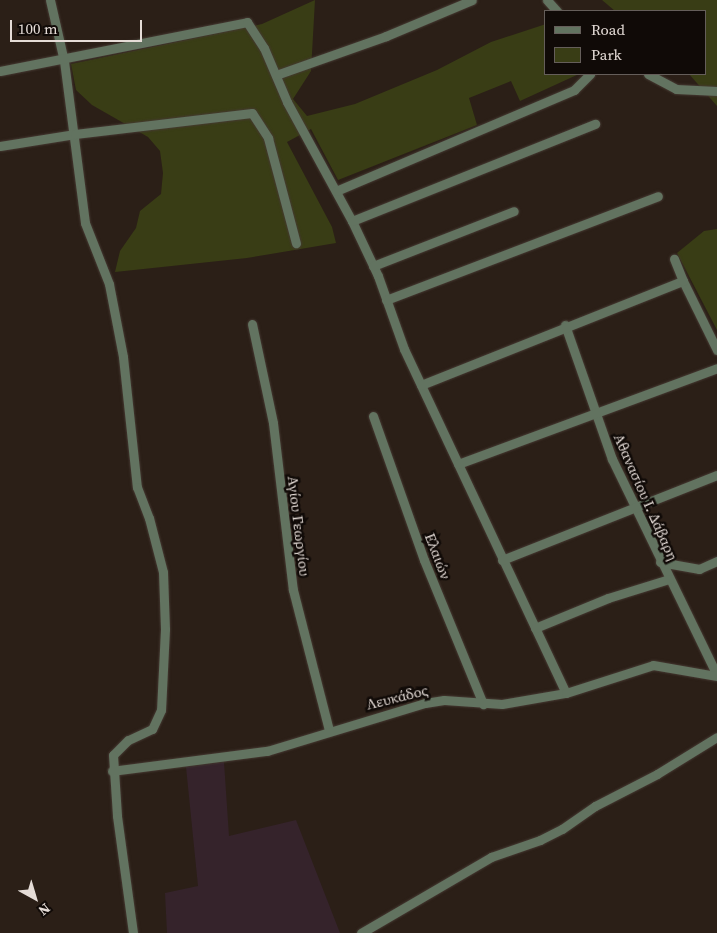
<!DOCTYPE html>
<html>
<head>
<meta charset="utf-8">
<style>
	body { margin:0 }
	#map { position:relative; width:717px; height:933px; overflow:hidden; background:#2b1f17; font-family:"Source Serif 4",serif }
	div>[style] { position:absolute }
	.industrial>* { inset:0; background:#35232b }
	.green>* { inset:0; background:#393d15 }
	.roads { filter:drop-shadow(0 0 1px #453932) drop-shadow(0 0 1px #453932) }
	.street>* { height:9px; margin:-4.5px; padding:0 4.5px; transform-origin:4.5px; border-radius:4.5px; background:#627360 }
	span { translate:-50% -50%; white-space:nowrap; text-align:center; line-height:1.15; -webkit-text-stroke:5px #100a07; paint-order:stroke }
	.street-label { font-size:15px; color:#e5dcd7 }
	.legend { position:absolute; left:544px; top:10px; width:162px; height:65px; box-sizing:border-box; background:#100a07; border:1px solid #655e5a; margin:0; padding:6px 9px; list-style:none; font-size:15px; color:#e5dcd7 }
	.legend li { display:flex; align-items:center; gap:10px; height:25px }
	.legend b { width:25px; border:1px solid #655e5a }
	.north { position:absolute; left:10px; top:873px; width:50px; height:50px; -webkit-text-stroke:4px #100a07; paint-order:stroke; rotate:141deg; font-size:14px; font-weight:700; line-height:20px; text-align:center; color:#e5dcd7 }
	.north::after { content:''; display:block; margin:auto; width:18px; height:22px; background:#e5dcd7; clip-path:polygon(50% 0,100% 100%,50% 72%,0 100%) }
	.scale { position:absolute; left:10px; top:20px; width:132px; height:22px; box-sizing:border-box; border:2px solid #e5dcd7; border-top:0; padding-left:6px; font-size:15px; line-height:18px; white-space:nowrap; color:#e5dcd7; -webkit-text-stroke:4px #100a07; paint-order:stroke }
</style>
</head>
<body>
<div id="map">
	<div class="industrial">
		<i style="clip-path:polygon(224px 762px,229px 836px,296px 820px,340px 933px,167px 933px,165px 893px,198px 886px,186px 767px)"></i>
	</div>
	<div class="green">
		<i style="clip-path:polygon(315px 0,311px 71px,293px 99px,307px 116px,355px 104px,437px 70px,491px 42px,546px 24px,546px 74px,579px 74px,520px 101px,511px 81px,469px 98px,477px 125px,338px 180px,311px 129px,287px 142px,332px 227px,336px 243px,247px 258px,115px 272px,120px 251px,136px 228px,140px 211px,161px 194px,163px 173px,160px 151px,148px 137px,92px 105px,76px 90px,71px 64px,262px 24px)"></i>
		<i style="clip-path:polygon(602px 0,717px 0,717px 106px,689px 74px,706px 74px,706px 11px,615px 11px)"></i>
		<i style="clip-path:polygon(717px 229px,717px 330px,677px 253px,704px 231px)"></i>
	</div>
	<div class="roads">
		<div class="street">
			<i style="left:50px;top:0;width:63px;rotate:77.1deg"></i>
			<i style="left:64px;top:61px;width:163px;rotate:82.6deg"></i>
			<i style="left:85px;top:223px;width:66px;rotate:68.5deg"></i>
			<i style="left:109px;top:284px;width:74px;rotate:79.1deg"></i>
			<i style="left:123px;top:357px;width:131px;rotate:83.9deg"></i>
			<i style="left:137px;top:487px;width:33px;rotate:69deg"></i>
			<i style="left:149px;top:518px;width:56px;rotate:75.5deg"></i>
			<i style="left:163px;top:572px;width:57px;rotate:88deg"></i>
			<i style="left:165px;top:629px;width:81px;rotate:92.8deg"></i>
			<i style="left:161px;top:710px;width:21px;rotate:115deg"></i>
			<i style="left:152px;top:729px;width:26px;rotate:155deg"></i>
			<i style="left:128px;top:740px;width:21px;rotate:135deg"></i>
			<i style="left:113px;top:755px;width:61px;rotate:86.2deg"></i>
			<i style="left:117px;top:816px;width:118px;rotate:82.2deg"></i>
			<i style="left:547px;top:0;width:15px;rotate:48deg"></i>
			<i style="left:0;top:71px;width:252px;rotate:-11.2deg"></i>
			<i style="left:247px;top:22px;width:31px;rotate:57deg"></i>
			<i style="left:264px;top:48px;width:59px;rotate:66.9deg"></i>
			<i style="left:287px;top:102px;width:136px;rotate:61.4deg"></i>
			<i style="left:352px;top:221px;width:61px;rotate:64.7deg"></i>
			<i style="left:378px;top:276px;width:77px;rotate:70.4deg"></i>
			<i style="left:404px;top:349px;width:380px;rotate:64.8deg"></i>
			<i style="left:648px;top:74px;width:32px;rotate:28deg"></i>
			<i style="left:676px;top:89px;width:41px;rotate:2.8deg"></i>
			<i style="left:276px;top:75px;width:117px;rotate:-19.5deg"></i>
			<i style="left:386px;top:36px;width:93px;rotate:-22.7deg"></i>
			<i style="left:0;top:146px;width:76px;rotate:-9.1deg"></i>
			<i style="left:75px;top:134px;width:178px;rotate:-6.8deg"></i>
			<i style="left:252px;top:113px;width:30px;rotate:57deg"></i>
			<i style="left:268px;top:138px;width:109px;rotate:75.1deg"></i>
			<i style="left:336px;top:191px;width:259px;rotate:-23deg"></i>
			<i style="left:574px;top:90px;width:23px;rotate:-45deg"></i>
			<i style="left:352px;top:221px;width:262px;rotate:-21.8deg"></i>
			<i style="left:373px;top:266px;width:151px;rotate:-21.3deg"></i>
			<i style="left:683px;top:281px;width:77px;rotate:63.8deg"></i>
			<i style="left:386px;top:300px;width:291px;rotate:-20.9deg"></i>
			<i style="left:252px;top:324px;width:101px;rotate:78deg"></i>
			<i style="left:273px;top:423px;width:168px;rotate:83.2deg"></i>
			<i style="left:293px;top:590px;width:145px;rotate:75.6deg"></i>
			<i style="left:565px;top:325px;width:142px;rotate:70.7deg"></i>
			<i style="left:612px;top:459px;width:240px;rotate:64.1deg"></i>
			<i style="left:421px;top:385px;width:282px;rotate:-21.7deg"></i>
			<i style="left:683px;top:281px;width:24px;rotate:-112deg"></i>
			<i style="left:373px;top:416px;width:153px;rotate:70.5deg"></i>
			<i style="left:424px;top:560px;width:156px;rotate:67.7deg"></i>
			<i style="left:458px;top:464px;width:276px;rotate:-20.3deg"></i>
			<i style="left:502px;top:560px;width:231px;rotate:-21.6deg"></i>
			<i style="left:660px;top:562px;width:40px;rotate:10deg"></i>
			<i style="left:699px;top:569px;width:20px;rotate:-24deg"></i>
			<i style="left:535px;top:628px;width:79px;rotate:-22.3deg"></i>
			<i style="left:608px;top:598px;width:64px;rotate:-17.3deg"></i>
			<i style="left:112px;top:771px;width:156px;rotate:-7.4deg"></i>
			<i style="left:267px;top:751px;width:165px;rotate:-16.9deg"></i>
			<i style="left:425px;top:703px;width:19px;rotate:-9deg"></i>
			<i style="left:444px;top:700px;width:58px;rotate:3.9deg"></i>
			<i style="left:502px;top:704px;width:65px;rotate:-9.8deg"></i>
			<i style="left:566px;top:693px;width:91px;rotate:-17.8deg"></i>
			<i style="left:653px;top:665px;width:65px;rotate:9.8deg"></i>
			<i style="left:361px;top:933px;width:151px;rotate:-30.3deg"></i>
			<i style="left:491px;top:857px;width:52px;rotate:-19.1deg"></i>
			<i style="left:540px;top:840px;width:25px;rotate:-27deg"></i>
			<i style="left:562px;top:829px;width:40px;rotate:-34.9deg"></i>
			<i style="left:595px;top:806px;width:70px;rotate:-27.3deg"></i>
			<i style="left:657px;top:774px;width:70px;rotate:-31.7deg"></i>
		</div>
	</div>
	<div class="street-label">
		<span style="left:646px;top:497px;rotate:66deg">Αθανασίου Ι. Δάβαρη</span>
		<span style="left:299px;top:526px;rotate:83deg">Αγίου Γεωργίου</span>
		<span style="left:438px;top:556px;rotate:69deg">Ελαιών</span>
		<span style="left:397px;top:697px;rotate:-14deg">Λευκάδος</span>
	</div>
	<ul class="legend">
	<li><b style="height:6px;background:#627360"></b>Road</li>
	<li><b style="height:14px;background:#393d15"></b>Park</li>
	</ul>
	<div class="north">N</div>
	<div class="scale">100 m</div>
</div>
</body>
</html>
